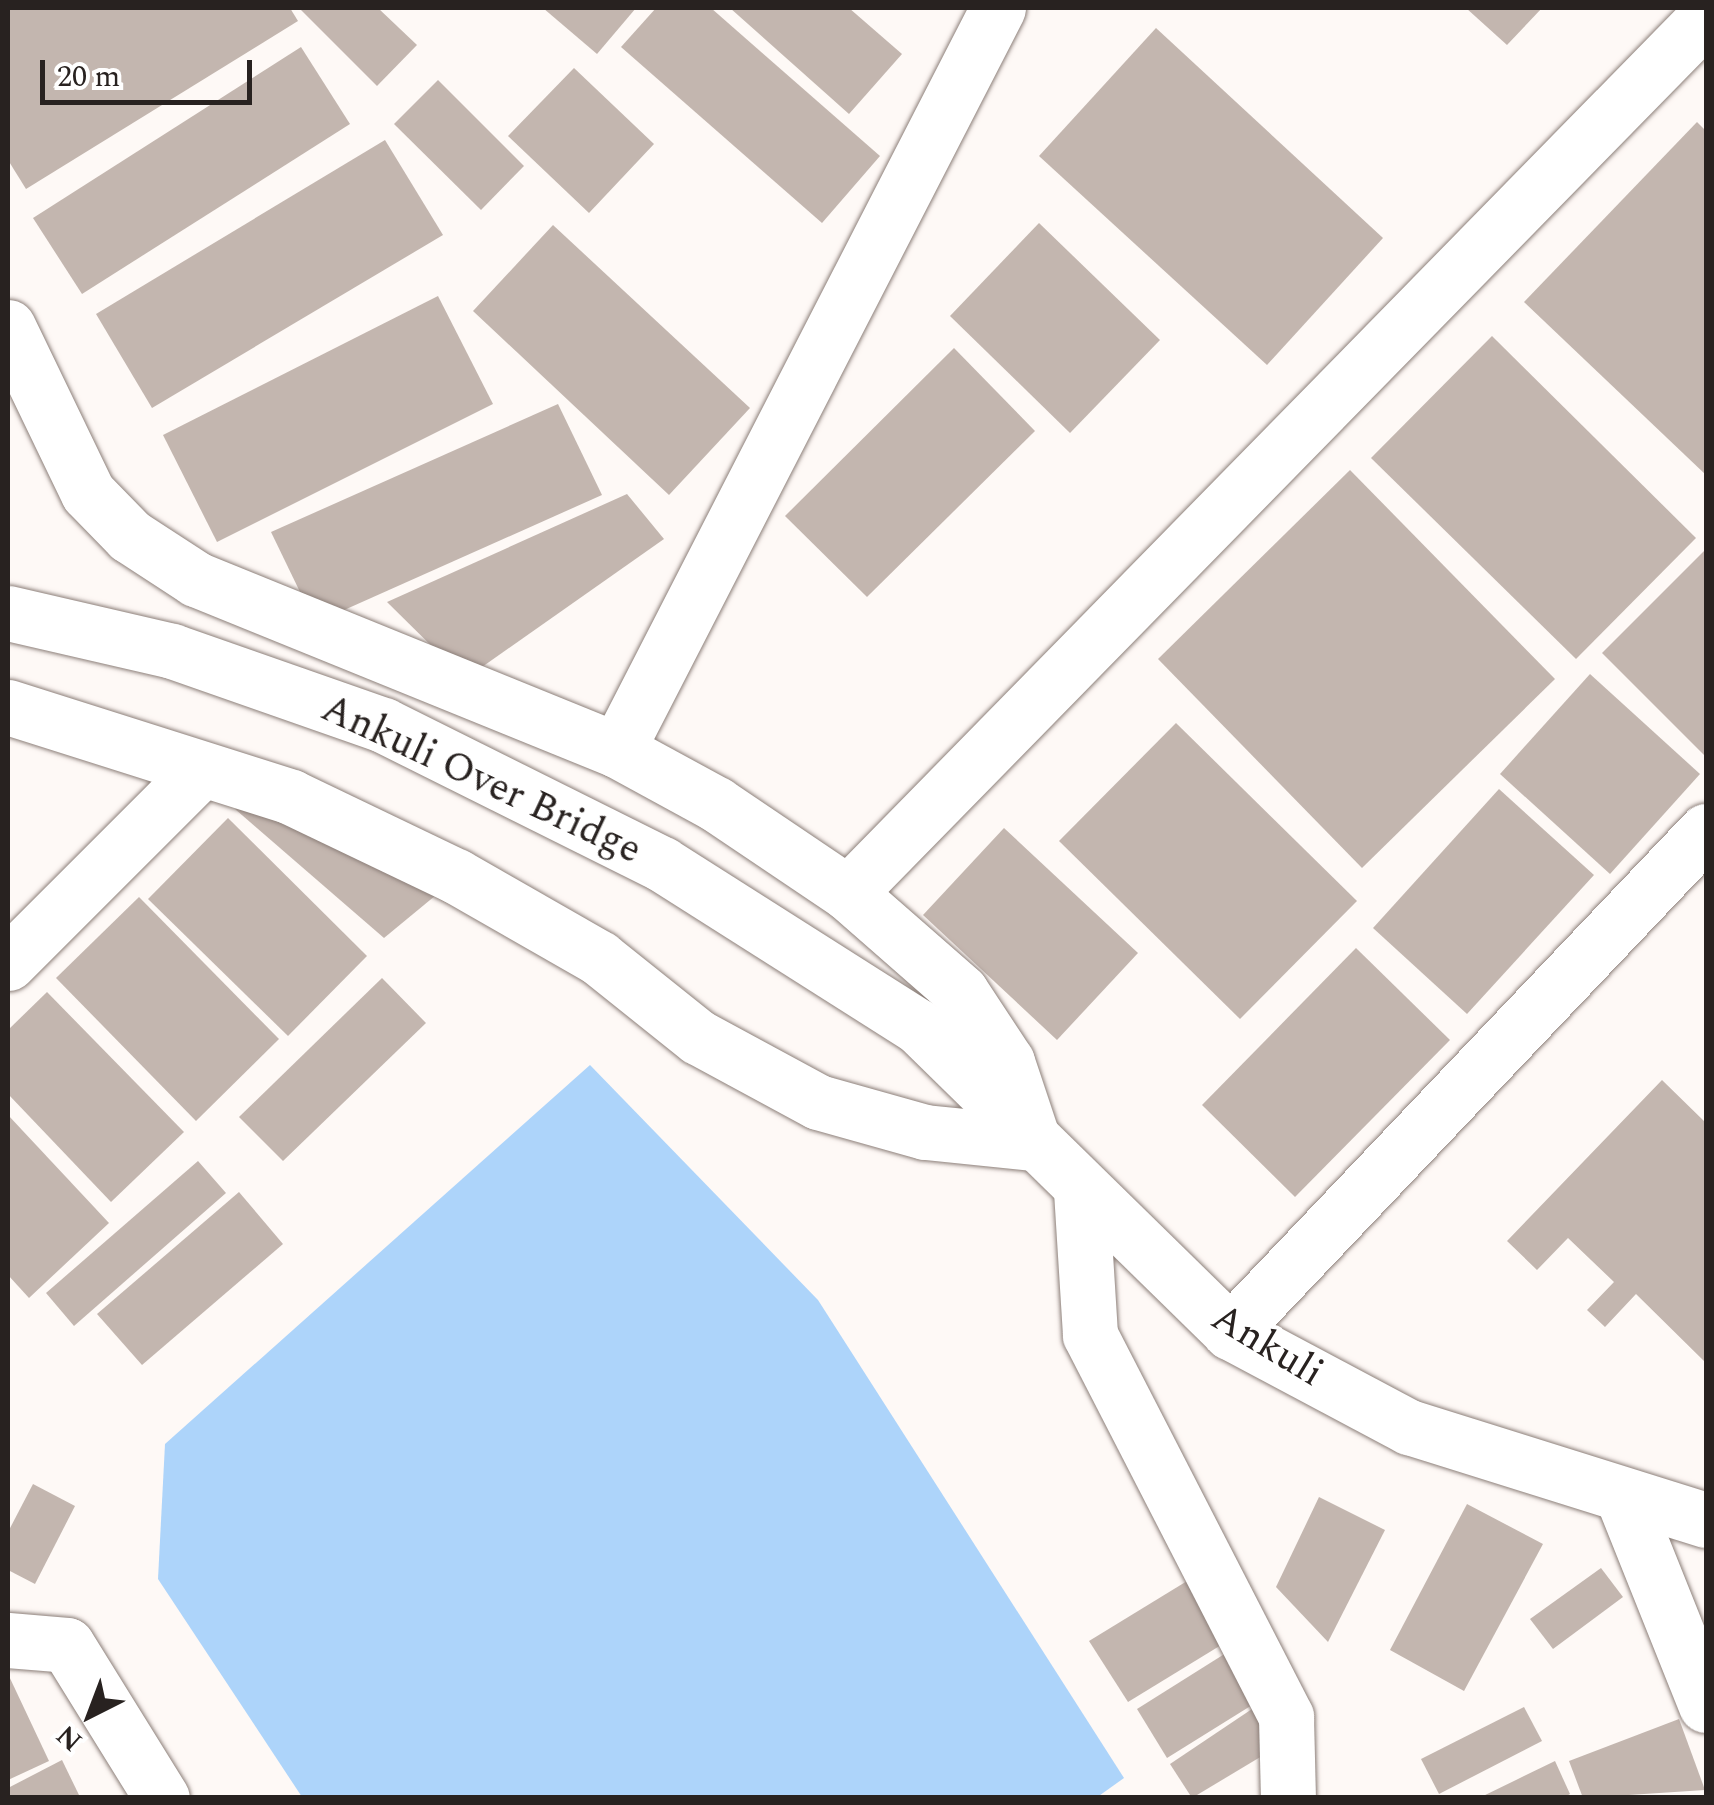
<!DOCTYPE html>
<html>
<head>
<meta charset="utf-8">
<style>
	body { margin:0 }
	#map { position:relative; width:1714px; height:1805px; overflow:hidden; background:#fef9f6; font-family:Spectral,serif }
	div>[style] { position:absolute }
	.water>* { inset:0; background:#add4fa }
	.building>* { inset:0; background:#c3b6af }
	.roads { filter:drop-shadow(0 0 2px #8c7f79) drop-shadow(0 0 2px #8c7f79) }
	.minor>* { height:55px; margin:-27.5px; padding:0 27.5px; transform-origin:27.5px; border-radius:27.5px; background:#fff }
	.tertiary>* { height:55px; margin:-27.5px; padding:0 27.5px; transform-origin:27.5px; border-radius:27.5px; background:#fff }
	.secondary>* { height:55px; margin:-27.5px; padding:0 27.5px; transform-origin:27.5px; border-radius:27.5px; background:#fff }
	span { translate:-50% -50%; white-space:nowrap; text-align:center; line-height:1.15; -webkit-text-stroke:8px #fff; paint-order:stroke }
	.street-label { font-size:40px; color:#282220 }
	.frame { position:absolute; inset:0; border:10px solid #282220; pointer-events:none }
	.north { position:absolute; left:40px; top:1665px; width:100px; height:100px; -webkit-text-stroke:8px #fff; paint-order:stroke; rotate:222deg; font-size:28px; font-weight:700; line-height:40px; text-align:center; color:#282220 }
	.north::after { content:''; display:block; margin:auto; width:35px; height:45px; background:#282220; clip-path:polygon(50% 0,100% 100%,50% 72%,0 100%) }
	.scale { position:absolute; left:40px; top:60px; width:212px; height:45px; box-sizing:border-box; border:5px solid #282220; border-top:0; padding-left:12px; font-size:30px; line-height:35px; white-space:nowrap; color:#282220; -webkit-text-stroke:8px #fff; paint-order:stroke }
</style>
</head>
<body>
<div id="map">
	<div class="water">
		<i style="clip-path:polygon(590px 1065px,818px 1300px,1124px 1778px,1096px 1798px,302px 1797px,158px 1579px,165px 1444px)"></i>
	</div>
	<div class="building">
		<i style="clip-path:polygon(8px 8px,290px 8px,298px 21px,26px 189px,8px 160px)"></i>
		<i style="clip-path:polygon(299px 8px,378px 8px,417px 45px,377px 86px)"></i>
		<i style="clip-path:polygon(543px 8px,636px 8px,597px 54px)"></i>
		<i style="clip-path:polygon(656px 8px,711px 8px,880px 156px,822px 223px,621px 47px)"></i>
		<i style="clip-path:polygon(730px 8px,849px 8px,902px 54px,849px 114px)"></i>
		<i style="clip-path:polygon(1466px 8px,1542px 8px,1507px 45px)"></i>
		<i style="clip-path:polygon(1156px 28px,1383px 238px,1267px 365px,1039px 156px)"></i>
		<i style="clip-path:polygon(301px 47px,350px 124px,82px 294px,33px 218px)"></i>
		<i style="clip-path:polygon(574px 68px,654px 144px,589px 213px,508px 136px)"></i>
		<i style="clip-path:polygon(438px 80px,524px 166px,481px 210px,394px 124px)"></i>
		<i style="clip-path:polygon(1697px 122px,1706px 131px,1706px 475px,1524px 302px)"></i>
		<i style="clip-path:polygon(385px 140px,443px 235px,152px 408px,96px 314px)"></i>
		<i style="clip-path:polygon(1039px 223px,1160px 340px,1070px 433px,950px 316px)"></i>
		<i style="clip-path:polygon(553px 225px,750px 408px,669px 495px,473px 311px)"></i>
		<i style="clip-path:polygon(438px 296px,493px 404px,217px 542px,163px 435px)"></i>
		<i style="clip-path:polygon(1492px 336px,1696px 538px,1576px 659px,1371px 458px)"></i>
		<i style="clip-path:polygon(954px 348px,1035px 431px,867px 597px,785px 516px)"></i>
		<i style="clip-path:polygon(558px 404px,602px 495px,315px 623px,271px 532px)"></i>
		<i style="clip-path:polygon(1350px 470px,1555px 679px,1362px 868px,1158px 659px)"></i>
		<i style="clip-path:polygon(627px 494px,664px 539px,465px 679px,387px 602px)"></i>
		<i style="clip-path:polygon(1706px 549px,1706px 757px,1602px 653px)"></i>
		<i style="clip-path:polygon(1590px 674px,1700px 774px,1610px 874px,1500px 774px)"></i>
		<i style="clip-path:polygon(1176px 723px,1357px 901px,1240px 1019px,1059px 841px)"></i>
		<i style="clip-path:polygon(1499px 789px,1594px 875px,1467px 1014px,1373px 928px)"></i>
		<i style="clip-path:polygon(251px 790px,447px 886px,384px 938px,235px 809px)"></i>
		<i style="clip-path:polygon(228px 818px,367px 956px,288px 1036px,148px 899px)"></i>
		<i style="clip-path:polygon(1004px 828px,1138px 953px,1057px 1040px,923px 915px)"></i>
		<i style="clip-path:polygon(139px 897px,279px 1039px,196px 1121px,56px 978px)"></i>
		<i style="clip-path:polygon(1356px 948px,1450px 1040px,1295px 1197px,1202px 1105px)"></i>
		<i style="clip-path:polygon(382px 978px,426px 1023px,283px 1161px,239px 1117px)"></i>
		<i style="clip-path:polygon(47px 992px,184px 1132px,111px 1202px,8px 1094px,8px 1030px)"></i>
		<i style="clip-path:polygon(1662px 1080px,1706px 1123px,1706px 1363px,1636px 1294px,1605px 1327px,1587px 1310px,1614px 1282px,1568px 1238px,1537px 1270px,1507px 1241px)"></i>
		<i style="clip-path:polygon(8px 1115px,109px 1223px,29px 1298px,8px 1275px)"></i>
		<i style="clip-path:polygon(198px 1161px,226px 1193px,74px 1326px,46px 1293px)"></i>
		<i style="clip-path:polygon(239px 1192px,283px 1244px,142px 1365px,97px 1314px)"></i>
		<i style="clip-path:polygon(33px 1484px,75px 1506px,35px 1584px,8px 1570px,8px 1532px)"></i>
		<i style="clip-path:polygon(1319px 1497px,1385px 1530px,1328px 1642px,1276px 1587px)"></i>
		<i style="clip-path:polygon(1467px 1504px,1543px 1544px,1464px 1691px,1390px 1650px)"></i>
		<i style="clip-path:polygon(1601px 1568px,1623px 1597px,1553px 1649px,1530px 1619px)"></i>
		<i style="clip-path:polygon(1192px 1578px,1231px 1639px,1128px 1702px,1089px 1641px)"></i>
		<i style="clip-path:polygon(1234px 1648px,1265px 1697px,1167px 1758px,1137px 1709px)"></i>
		<i style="clip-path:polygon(8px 1674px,49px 1761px,8px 1780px)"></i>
		<i style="clip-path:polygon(1524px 1707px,1542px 1741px,1439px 1794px,1421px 1759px)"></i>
		<i style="clip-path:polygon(1252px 1709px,1277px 1747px,1192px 1798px,1170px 1764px)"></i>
		<i style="clip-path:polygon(1679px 1719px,1705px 1790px,1583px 1798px,1569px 1761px)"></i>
		<i style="clip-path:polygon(62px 1760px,79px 1795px,8px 1798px,8px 1788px)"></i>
		<i style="clip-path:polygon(1555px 1761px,1570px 1794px,1563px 1798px,1479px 1798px)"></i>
	</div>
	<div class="roads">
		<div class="minor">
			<i style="left:8px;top:707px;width:297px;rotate:17.6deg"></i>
			<i style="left:291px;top:797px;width:183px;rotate:25.6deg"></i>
			<i style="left:456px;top:876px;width:165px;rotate:29.8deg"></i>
			<i style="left:599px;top:958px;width:127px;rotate:38.6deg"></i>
			<i style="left:698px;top:1037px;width:136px;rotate:28.4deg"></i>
			<i style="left:818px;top:1102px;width:111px;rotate:15.7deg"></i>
			<i style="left:925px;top:1132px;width:110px;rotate:5.8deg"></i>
			<i style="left:617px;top:750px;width:834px;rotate:-62.82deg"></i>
			<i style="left:848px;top:893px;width:1226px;rotate:-45.59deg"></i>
			<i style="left:8px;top:963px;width:273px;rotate:-45deg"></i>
			<i style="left:1081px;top:1191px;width:144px;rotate:86.4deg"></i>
			<i style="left:1090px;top:1335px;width:429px;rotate:62.8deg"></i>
			<i style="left:1286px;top:1717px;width:81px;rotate:88.6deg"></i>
			<i style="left:1230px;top:1332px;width:691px;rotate:-46.47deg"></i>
			<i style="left:1623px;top:1498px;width:223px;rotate:68.2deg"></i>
			<i style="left:8px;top:1640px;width:59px;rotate:4.8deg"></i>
			<i style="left:67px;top:1645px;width:180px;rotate:58.2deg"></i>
		</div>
		<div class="tertiary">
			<i style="left:8px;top:327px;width:184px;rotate:64.3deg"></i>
			<i style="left:88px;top:493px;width:60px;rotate:45.7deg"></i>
			<i style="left:130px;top:536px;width:79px;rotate:33.1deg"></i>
			<i style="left:196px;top:579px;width:454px;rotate:22.1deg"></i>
			<i style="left:617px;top:750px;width:113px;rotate:28.6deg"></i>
			<i style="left:716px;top:804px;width:159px;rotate:34deg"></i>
			<i style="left:848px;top:893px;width:150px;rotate:41.2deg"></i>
			<i style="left:961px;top:992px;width:84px;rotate:56.7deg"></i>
			<i style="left:1007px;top:1062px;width:85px;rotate:71.6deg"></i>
		</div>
		<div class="secondary">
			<i style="left:8px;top:613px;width:168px;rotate:13deg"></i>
			<i style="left:172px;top:651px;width:224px;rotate:19.3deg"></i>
			<i style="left:383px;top:725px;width:312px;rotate:26.5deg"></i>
			<i style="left:662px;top:864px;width:304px;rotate:32.4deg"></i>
			<i style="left:919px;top:1027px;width:436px;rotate:44.4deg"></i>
			<i style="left:1230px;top:1332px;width:203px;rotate:28deg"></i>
			<i style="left:1409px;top:1427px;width:311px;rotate:17.4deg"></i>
		</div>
	</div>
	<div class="street-label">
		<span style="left:481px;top:780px;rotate:25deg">Ankuli Over Bridge</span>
		<span style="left:1267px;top:1346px;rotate:31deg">Ankuli</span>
	</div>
	<div class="frame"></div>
	<div class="north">N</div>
	<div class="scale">20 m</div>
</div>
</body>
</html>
